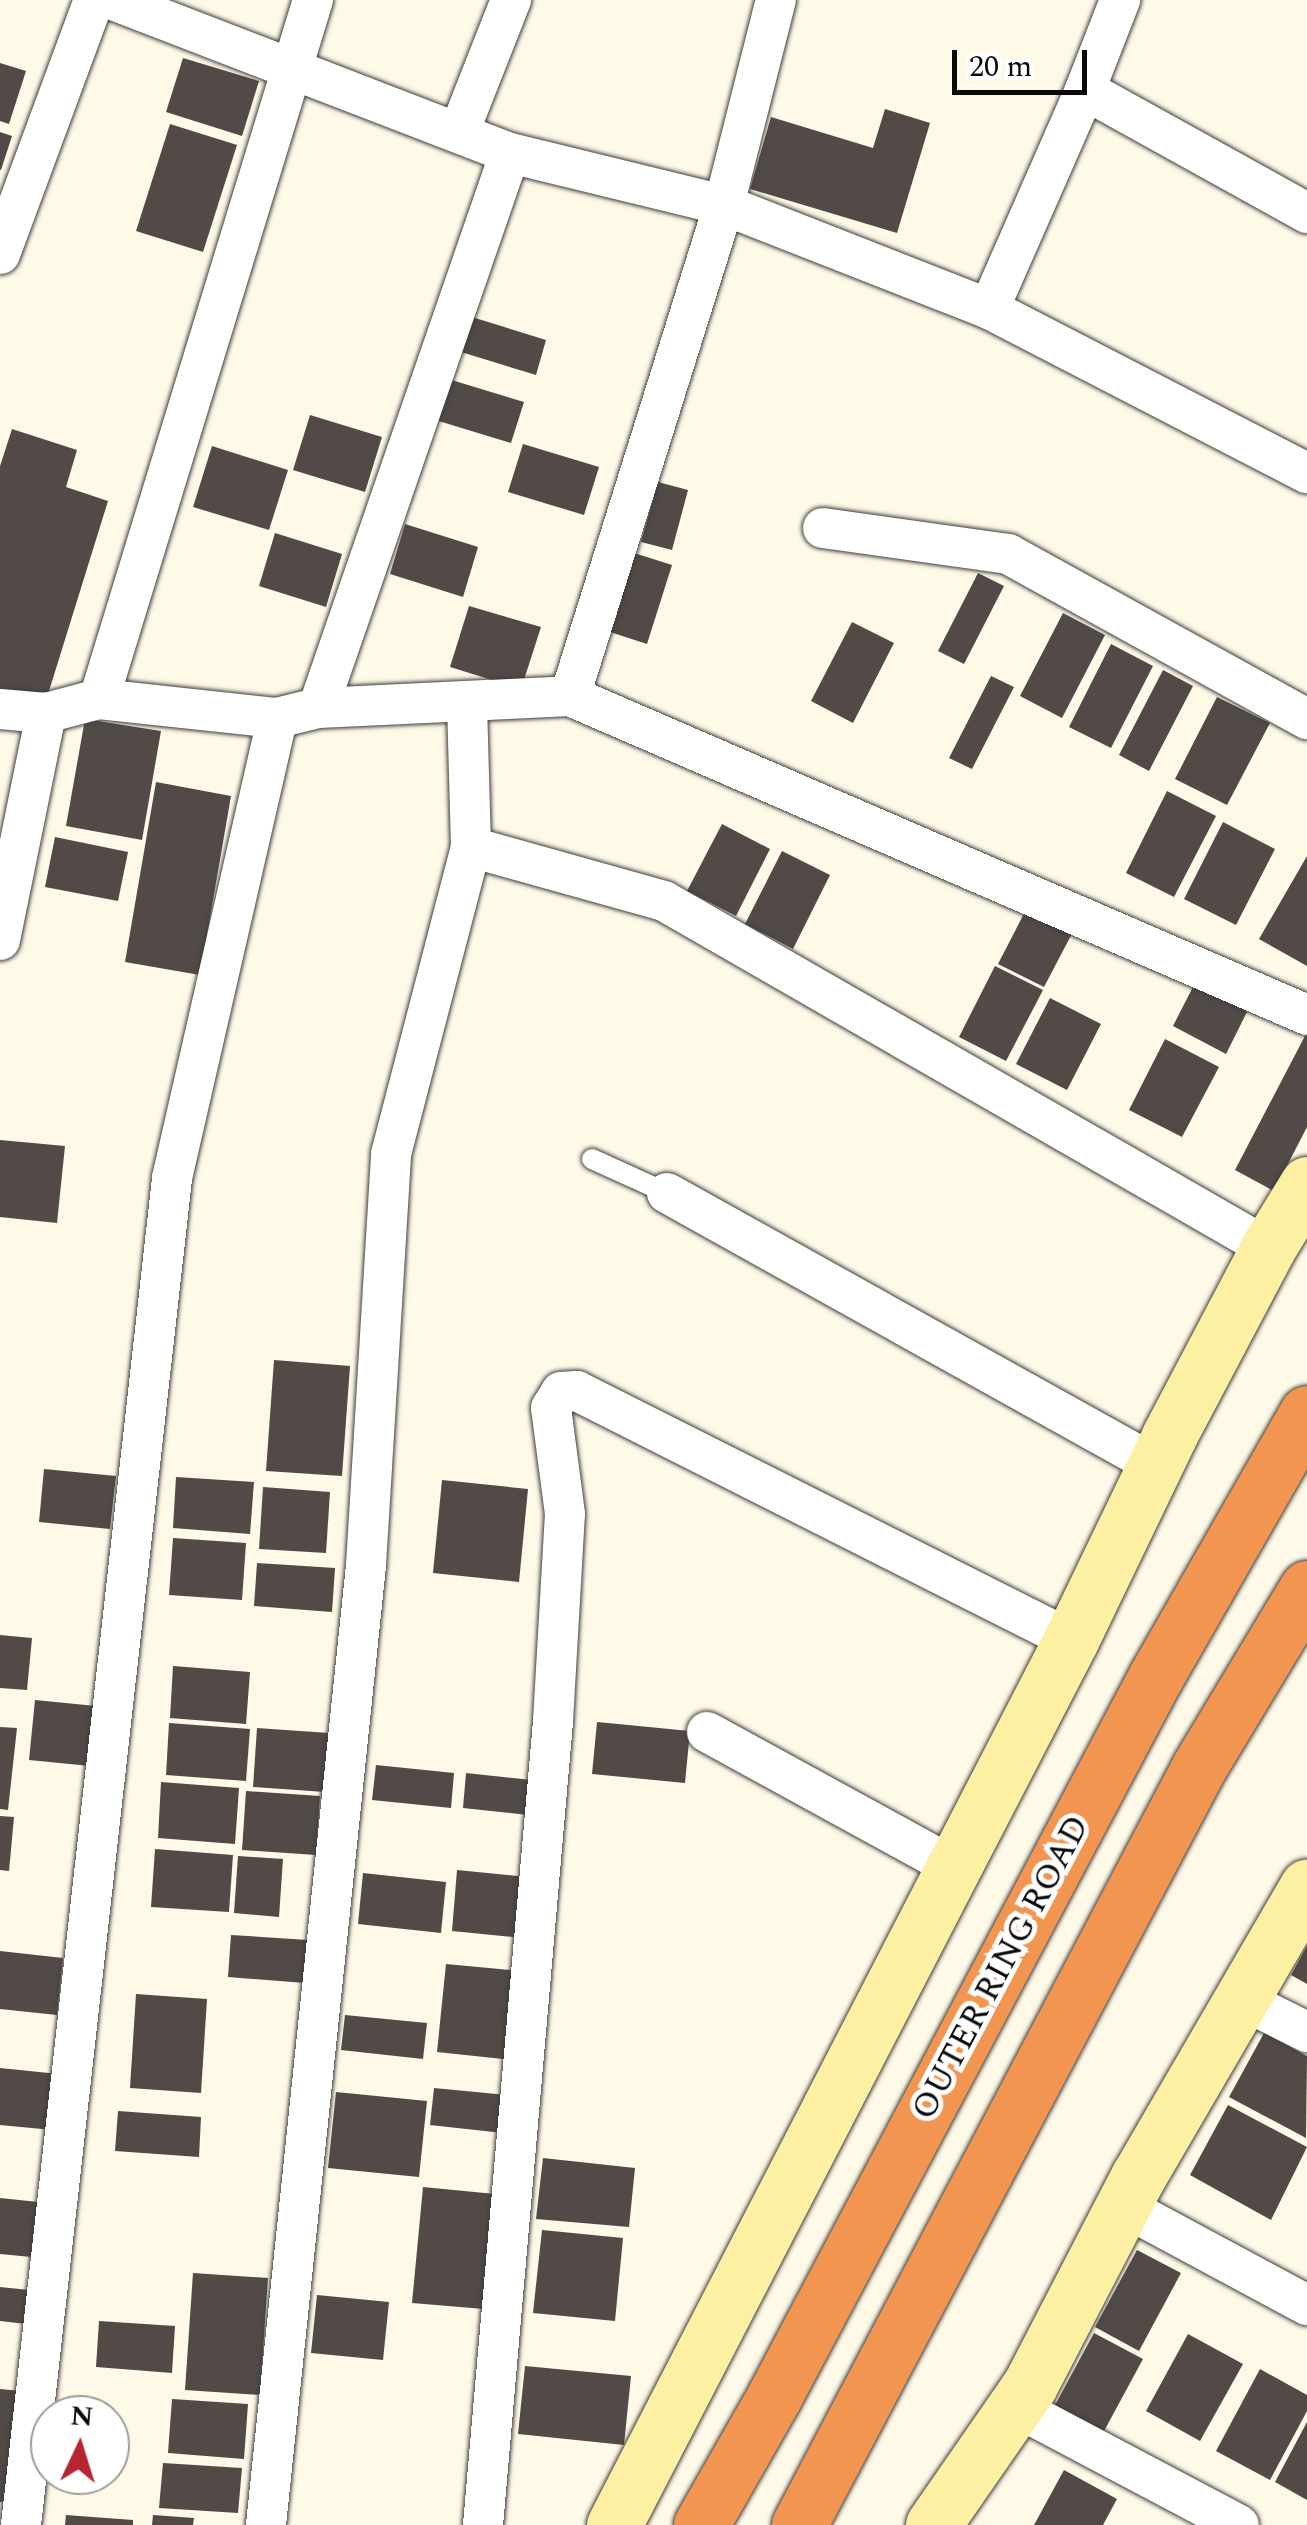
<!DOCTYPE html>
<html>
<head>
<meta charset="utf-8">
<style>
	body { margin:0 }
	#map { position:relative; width:1307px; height:2525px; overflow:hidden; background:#fff9e7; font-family:Spectral,serif }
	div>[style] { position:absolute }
	.building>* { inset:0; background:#524a46 }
	.roads { filter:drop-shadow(0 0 2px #3d3d3d) drop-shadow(0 0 2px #3d3d3d) }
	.lane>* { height:20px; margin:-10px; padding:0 10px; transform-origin:10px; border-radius:10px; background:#fff }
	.street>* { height:40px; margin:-20px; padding:0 20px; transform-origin:20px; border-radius:20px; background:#fff }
	.secondary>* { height:55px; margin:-27.5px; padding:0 27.5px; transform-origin:27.5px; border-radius:27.5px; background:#fef0a2 }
	.highway>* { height:55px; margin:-27.5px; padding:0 27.5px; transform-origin:27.5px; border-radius:27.5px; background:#f29551 }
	span { translate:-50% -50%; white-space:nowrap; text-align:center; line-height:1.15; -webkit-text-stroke:10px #fff; paint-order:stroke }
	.street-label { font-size:35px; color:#0a0a0a }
	.north { position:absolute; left:30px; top:2395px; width:100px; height:100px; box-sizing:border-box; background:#fff; border:2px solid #9d9d9d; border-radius:50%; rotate:4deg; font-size:28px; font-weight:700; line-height:40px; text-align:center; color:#0a0a0a }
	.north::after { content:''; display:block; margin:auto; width:35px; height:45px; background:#b62532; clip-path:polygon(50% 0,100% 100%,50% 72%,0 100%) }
	.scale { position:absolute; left:952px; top:50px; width:135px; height:45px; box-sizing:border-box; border:5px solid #0a0a0a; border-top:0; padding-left:12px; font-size:30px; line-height:35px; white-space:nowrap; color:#0a0a0a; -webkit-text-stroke:8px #fff; paint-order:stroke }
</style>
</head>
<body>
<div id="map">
	<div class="building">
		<i style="clip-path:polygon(183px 58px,259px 81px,242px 136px,166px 112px)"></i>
		<i style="clip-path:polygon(0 63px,26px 71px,9px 124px,0 121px)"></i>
		<i style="clip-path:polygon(885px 109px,930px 123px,897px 233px,750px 189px,771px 117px,873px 148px)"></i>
		<i style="clip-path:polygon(170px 124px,237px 145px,203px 252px,136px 231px)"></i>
		<i style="clip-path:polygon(0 132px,12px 136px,1px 170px,0 170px)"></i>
		<i style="clip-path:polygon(472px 317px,546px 340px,536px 375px,461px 352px)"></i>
		<i style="clip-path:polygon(445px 378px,524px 402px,511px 443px,432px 419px)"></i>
		<i style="clip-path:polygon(310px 415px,382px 437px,365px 492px,293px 470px)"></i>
		<i style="clip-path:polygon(12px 429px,77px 450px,66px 487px,108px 501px,45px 704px,0 690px,0 466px)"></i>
		<i style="clip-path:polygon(523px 444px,599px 467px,584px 515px,508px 492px)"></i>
		<i style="clip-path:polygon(212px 446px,288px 470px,269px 530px,193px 507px)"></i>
		<i style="clip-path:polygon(658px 482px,688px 490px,672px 550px,641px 542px)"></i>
		<i style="clip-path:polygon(405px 524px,478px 547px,463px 597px,390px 574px)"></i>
		<i style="clip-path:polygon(275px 533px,342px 554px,326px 607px,259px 586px)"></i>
		<i style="clip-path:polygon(634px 553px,672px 565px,647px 644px,610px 632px)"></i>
		<i style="clip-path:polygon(978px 573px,1004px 586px,964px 664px,938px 651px)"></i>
		<i style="clip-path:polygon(469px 606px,541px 627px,521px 689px,450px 667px)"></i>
		<i style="clip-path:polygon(1063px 613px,1105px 635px,1062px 718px,1020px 696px)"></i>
		<i style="clip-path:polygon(852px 622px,894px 643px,853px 723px,811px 701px)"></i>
		<i style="clip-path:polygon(1111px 644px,1153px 666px,1111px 748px,1069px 727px)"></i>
		<i style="clip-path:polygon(1163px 670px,1193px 686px,1149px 771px,1119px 755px)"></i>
		<i style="clip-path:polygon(991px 676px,1014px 687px,972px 769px,949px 758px)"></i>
		<i style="clip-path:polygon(1217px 697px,1270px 723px,1227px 805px,1175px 779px)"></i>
		<i style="clip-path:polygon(85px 719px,161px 731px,142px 840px,66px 826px)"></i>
		<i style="clip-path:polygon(156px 782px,231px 796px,200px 975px,125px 962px)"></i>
		<i style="clip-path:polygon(1167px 791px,1216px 816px,1174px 897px,1126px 873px)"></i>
		<i style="clip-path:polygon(1223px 822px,1275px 849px,1236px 925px,1184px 899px)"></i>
		<i style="clip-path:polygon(722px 824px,770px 849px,736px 916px,687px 891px)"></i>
		<i style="clip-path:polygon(55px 837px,128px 852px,118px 901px,45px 887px)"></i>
		<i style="clip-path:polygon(782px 851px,830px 875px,793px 949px,745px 924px)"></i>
		<i style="clip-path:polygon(1307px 856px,1307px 966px,1259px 939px)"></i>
		<i style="clip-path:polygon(1031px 900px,1077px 924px,1044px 987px,998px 964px)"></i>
		<i style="clip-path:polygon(995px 966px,1043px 990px,1006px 1061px,959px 1037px)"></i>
		<i style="clip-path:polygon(1197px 979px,1250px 1006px,1226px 1054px,1173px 1026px)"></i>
		<i style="clip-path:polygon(1050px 998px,1101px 1024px,1067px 1090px,1016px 1064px)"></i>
		<i style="clip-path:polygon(1307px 1032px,1307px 1127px,1274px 1191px,1235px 1170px)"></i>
		<i style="clip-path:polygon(1165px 1039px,1219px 1067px,1182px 1137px,1129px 1110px)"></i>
		<i style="clip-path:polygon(0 1140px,65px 1146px,57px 1223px,0 1217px)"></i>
		<i style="clip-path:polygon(274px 1360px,350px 1366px,342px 1476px,266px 1471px)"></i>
		<i style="clip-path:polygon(44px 1469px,116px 1476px,110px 1529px,39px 1522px)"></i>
		<i style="clip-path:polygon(176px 1477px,254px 1482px,250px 1534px,173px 1528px)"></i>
		<i style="clip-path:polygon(442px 1480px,528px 1489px,519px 1582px,433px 1573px)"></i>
		<i style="clip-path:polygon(263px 1487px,330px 1492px,326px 1553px,259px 1549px)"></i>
		<i style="clip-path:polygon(173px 1538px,246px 1543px,242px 1600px,169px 1595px)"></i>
		<i style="clip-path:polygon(257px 1563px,335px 1568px,332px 1612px,254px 1606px)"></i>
		<i style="clip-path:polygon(0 1635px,32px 1638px,27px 1690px,0 1688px)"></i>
		<i style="clip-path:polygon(173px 1666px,250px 1672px,246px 1724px,170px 1718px)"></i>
		<i style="clip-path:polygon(35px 1700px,106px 1707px,100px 1767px,29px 1760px)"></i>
		<i style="clip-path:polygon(597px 1722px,690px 1731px,685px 1783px,592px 1774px)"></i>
		<i style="clip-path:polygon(169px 1723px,250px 1729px,246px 1781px,166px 1775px)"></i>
		<i style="clip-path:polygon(0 1727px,17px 1728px,8px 1810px,0 1809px)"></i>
		<i style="clip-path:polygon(257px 1728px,329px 1733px,325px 1792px,253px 1787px)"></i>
		<i style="clip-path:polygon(376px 1765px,454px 1773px,451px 1808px,372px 1800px)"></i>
		<i style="clip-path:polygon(466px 1773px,541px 1781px,537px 1816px,463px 1808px)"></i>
		<i style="clip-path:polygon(161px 1782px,239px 1788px,235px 1844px,158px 1838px)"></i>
		<i style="clip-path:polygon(246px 1791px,320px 1796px,316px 1855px,242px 1850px)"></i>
		<i style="clip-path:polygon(0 1816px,14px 1817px,9px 1871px,0 1870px)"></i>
		<i style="clip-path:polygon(155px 1849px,233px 1855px,229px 1912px,151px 1907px)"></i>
		<i style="clip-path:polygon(238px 1856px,283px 1859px,279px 1917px,234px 1913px)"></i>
		<i style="clip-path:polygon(457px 1870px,527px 1877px,522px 1938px,452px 1931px)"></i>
		<i style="clip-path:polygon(363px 1873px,446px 1882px,441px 1933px,358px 1924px)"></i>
		<i style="clip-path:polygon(231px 1935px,308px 1940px,305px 1983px,228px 1977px)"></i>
		<i style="clip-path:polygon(1307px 1946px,1307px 1984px,1291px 1975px)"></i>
		<i style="clip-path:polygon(0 1951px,63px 1958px,57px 2015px,0 2009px)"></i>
		<i style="clip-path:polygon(446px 1964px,521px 1971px,512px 2060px,437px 2052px)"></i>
		<i style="clip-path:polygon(136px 1994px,207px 1999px,201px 2093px,130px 2088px)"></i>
		<i style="clip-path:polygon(345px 2015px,427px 2023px,423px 2059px,341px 2050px)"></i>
		<i style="clip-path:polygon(1264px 2033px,1307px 2056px,1306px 2138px,1229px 2097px)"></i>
		<i style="clip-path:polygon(0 2068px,68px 2075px,63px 2131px,0 2125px)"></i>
		<i style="clip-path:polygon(434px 2088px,507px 2095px,503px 2133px,430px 2125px)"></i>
		<i style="clip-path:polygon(336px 2092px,427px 2101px,419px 2177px,328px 2168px)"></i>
		<i style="clip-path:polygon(1228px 2105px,1307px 2147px,1271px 2220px,1190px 2175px)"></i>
		<i style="clip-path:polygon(118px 2111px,201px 2117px,199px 2157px,115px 2151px)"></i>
		<i style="clip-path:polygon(543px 2158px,635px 2168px,629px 2227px,536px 2219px)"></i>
		<i style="clip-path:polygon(423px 2187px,495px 2194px,484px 2309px,412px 2303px)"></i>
		<i style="clip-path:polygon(0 2198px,48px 2203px,42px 2258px,0 2254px)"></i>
		<i style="clip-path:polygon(542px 2230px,623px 2238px,615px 2321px,533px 2313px)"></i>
		<i style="clip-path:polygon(1137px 2250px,1181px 2273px,1139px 2351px,1095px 2327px)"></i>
		<i style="clip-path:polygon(193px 2273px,268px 2278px,260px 2395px,185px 2390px)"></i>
		<i style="clip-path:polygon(0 2287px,39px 2291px,35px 2325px,0 2321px)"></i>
		<i style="clip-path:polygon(317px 2295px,389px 2302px,383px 2360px,311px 2353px)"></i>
		<i style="clip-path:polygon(99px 2321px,175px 2326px,172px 2373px,96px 2367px)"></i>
		<i style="clip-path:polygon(1094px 2333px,1143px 2359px,1103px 2433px,1054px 2407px)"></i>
		<i style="clip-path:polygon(1188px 2334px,1243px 2364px,1200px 2441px,1146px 2411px)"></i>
		<i style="clip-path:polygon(525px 2366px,631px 2376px,624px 2445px,518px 2434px)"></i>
		<i style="clip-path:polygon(1260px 2369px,1307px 2395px,1307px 2411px,1270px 2480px,1216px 2451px)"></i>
		<i style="clip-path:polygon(0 2389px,21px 2391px,10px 2503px,0 2502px)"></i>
		<i style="clip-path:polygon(172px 2399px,248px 2404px,244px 2459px,168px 2453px)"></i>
		<i style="clip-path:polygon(1307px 2422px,1307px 2500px,1275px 2482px)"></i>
		<i style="clip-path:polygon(163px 2463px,242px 2468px,238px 2513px,159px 2508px)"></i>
		<i style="clip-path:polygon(1064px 2470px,1117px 2499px,1103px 2525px,1034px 2525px)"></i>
		<i style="clip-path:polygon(66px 2515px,133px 2520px,133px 2525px,65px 2525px)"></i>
		<i style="clip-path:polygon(153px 2515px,194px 2518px,193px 2525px,152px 2525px)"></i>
	</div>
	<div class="roads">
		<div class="lane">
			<i style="left:592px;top:1159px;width:82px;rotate:24.4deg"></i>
		</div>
		<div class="street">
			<i style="left:113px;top:0;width:425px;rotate:21.1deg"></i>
			<i style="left:510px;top:153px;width:220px;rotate:13.7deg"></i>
			<i style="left:724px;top:205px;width:285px;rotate:21.4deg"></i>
			<i style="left:989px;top:309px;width:358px;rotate:27.3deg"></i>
			<i style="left:1085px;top:90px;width:97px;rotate:-68.7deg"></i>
			<i style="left:459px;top:132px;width:142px;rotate:-68.5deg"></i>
			<i style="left:0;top:254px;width:271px;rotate:-69.7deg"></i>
			<i style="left:989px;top:309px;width:239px;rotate:-66.3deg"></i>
			<i style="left:1085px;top:90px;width:254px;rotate:29deg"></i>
			<i style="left:823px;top:528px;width:187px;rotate:8deg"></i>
			<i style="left:1008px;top:554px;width:342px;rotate:28.9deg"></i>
			<i style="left:570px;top:696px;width:515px;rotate:-72.59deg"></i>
			<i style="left:724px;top:205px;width:211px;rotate:-75.8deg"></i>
			<i style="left:99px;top:699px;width:731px;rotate:-72.98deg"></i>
			<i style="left:318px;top:708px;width:587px;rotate:-70.92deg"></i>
			<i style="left:0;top:709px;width:46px;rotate:5deg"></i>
			<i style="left:46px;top:713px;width:55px;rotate:-14.8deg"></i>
			<i style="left:99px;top:699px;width:179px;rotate:6.1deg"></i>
			<i style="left:277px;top:718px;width:42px;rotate:-13.7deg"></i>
			<i style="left:318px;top:708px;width:252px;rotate:-2.7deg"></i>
			<i style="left:570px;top:696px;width:803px;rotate:23.4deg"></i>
			<i style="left:471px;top:847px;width:200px;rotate:15.6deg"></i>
			<i style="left:664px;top:901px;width:697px;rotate:29.88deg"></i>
			<i style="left:0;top:940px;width:232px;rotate:-78.5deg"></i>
			<i style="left:667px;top:1193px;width:559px;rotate:29.13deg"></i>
			<i style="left:707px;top:1732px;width:279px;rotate:28.7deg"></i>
			<i style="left:1243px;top:2000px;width:72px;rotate:26.6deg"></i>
			<i style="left:1123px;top:2206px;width:209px;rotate:28.3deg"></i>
			<i style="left:1016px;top:2407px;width:252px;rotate:27.9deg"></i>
			<i style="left:21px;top:2525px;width:1355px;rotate:-83.6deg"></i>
			<i style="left:172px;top:1178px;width:472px;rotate:-77.1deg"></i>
			<i style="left:266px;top:2525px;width:965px;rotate:-84.05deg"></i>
			<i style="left:366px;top:1565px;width:412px;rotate:-86.5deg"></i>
			<i style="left:391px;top:1154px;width:317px;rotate:-75.4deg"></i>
			<i style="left:471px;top:847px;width:146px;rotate:-91.6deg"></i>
			<i style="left:483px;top:2525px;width:807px;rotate:-85.02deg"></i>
			<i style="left:553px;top:1721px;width:207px;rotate:-86.7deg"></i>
			<i style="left:565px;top:1514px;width:107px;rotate:-97.5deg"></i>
			<i style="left:551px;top:1408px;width:19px;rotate:-58deg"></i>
			<i style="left:561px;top:1392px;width:16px;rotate:-4deg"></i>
			<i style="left:577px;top:1391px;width:553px;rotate:26.75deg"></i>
		</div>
		<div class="secondary">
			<i style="left:614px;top:2525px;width:996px;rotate:-62.69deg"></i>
			<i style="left:1071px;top:1640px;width:226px;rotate:-64.3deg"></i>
			<i style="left:1169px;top:1436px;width:212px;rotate:-62.2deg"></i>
			<i style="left:1268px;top:1248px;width:75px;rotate:-58.6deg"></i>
			<i style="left:933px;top:2525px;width:170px;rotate:-55.3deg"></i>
			<i style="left:1030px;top:2385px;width:234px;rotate:-62.6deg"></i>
			<i style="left:1138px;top:2177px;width:336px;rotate:-59.8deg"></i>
		</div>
		<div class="highway">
			<i style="left:701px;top:2525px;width:147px;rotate:-60.3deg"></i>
			<i style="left:774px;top:2397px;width:814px;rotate:-62.08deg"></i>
			<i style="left:1155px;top:1678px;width:305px;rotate:-60.2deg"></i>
			<i style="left:799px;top:2525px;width:857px;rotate:-62.18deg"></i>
			<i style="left:1199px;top:1767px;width:209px;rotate:-58.9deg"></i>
		</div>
	</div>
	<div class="street-label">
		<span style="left:1001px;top:1968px;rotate:-62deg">OUTER RING ROAD</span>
	</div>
	<div class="north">N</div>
	<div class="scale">20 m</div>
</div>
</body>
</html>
